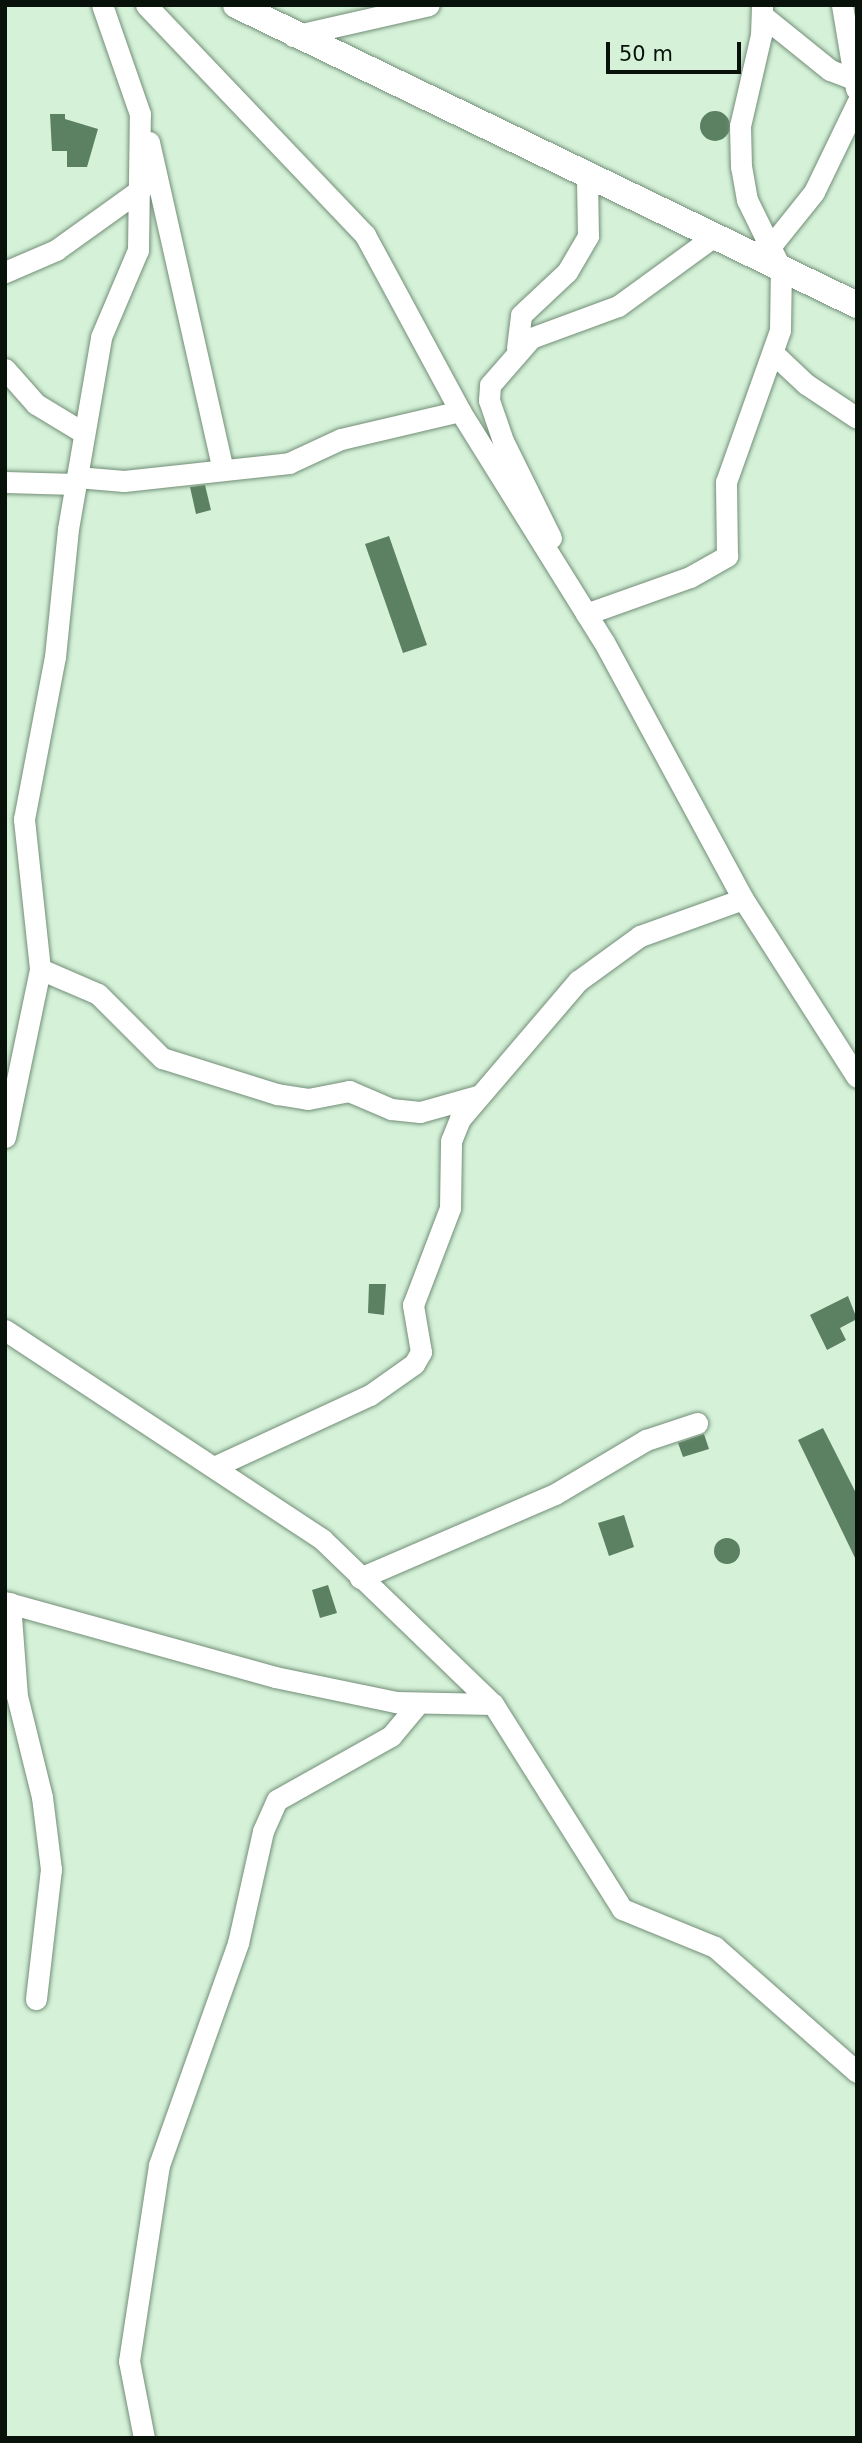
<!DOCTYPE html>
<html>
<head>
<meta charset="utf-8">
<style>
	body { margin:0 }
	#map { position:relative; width:862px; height:2443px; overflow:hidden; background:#d5f2d9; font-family:"DejaVu Sans",sans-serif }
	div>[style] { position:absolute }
	.building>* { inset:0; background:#5b8062 }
	.round { border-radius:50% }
	.roads { filter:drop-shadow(0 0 2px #738e77) drop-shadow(0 0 2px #738e77) }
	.minor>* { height:21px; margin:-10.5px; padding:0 10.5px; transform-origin:10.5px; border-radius:10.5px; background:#fff }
	.tertiary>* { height:26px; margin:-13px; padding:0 13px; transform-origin:13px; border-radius:13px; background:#fff }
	span { translate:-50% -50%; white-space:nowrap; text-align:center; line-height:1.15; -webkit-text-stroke:5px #d5f2d9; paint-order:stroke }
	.frame { position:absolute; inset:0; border:7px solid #08120a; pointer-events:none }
	.scale { position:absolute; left:606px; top:42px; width:135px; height:32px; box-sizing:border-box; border:4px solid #08120a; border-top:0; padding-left:9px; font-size:21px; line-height:24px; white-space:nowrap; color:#08120a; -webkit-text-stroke:5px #d5f2d9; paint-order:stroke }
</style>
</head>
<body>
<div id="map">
	<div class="building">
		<i class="round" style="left:700px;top:111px;width:30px;height:30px"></i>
		<i style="clip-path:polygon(50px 114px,65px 114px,65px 119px,98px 129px,87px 167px,67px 167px,67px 151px,52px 151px)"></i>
		<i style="clip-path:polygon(205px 485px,211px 510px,196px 514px,190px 487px)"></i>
		<i style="clip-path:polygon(389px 536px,427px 645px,403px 653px,365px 544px)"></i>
		<i style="clip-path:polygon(369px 1284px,386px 1284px,384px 1315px,368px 1313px)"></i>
		<i style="clip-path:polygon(848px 1296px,857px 1319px,840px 1328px,846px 1340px,827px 1350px,810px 1315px)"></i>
		<i style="clip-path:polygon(823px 1428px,857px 1495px,857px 1562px,798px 1440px)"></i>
		<i style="clip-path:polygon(704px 1434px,709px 1449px,683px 1457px,678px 1443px)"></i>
		<i style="clip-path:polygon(624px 1515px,634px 1547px,609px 1556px,598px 1523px)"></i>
		<i class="round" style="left:714px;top:1538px;width:26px;height:26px"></i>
		<i style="clip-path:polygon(328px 1585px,337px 1613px,320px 1618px,312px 1590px)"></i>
	</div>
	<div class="roads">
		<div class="minor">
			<i style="left:146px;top:5px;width:318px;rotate:46.4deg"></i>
			<i style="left:365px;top:235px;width:200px;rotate:61.6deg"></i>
			<i style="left:460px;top:411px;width:272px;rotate:58.1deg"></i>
			<i style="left:604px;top:642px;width:292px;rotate:61.6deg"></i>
			<i style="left:743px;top:899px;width:211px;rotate:57.4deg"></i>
			<i style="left:842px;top:5px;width:85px;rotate:80.5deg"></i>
			<i style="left:763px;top:16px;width:86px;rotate:38.9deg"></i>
			<i style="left:830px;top:70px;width:25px;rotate:21deg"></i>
			<i style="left:293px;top:36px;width:139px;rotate:-12.8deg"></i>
			<i style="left:149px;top:142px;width:332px;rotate:77.3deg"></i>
			<i style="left:770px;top:247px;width:70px;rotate:-51.3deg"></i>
			<i style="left:814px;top:192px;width:99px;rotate:-64.2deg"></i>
			<i style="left:5px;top:272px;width:56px;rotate:-23.3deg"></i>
			<i style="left:56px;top:250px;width:105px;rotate:-35.7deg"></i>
			<i style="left:517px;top:348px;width:33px;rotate:-83deg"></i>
			<i style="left:521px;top:315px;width:63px;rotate:-43.1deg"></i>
			<i style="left:567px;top:272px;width:42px;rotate:-59.7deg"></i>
			<i style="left:588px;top:236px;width:58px;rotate:-91deg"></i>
			<i style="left:774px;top:354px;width:44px;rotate:43.2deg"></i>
			<i style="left:806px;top:384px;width:61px;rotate:33.7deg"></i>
			<i style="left:5px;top:369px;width:47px;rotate:48.5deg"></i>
			<i style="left:36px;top:404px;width:56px;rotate:31.1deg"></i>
			<i style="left:77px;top:477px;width:47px;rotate:4.9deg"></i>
			<i style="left:124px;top:481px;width:166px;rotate:-6.2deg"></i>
			<i style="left:289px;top:463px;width:57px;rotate:-24.8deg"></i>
			<i style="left:341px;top:439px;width:122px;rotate:-13.2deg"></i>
			<i style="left:5px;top:482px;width:71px;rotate:1.6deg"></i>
			<i style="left:551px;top:538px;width:108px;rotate:-116.3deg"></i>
			<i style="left:503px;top:441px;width:43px;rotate:-108.9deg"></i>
			<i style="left:489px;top:400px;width:15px;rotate:-86deg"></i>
			<i style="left:490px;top:385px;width:62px;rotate:-48.9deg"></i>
			<i style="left:531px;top:338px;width:93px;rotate:-20.2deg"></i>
			<i style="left:618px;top:306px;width:117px;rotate:-36deg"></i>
			<i style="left:586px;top:614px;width:110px;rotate:-19.6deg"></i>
			<i style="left:690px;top:577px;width:43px;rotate:-29.6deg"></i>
			<i style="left:727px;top:556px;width:74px;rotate:-90.8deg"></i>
			<i style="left:726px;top:482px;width:161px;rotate:-70.4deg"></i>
			<i style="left:780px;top:330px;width:61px;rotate:-89.1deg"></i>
			<i style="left:781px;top:269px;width:77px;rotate:-116.2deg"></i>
			<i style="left:747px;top:200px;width:34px;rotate:-100deg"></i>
			<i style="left:741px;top:167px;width:41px;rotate:-91.4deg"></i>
			<i style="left:740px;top:126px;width:93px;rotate:-77deg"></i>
			<i style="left:761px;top:35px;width:30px;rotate:-88deg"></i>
			<i style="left:40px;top:969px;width:63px;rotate:23.3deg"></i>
			<i style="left:98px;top:994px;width:91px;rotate:45deg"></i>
			<i style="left:162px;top:1058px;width:121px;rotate:17.4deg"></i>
			<i style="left:277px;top:1094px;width:31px;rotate:9deg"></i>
			<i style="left:308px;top:1099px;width:42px;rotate:-11deg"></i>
			<i style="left:349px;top:1091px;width:46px;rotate:23.2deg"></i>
			<i style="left:391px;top:1109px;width:29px;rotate:6deg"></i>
			<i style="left:420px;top:1112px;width:59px;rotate:-15.7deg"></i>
			<i style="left:5px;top:1137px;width:172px;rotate:-78.2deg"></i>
			<i style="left:40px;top:969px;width:151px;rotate:-96.1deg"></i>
			<i style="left:24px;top:819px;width:165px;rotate:-79.2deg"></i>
			<i style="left:55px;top:657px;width:129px;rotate:-84.2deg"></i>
			<i style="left:68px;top:529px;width:195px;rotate:-80.2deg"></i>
			<i style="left:101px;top:337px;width:95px;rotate:-67deg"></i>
			<i style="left:138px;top:250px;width:136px;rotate:-89.2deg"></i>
			<i style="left:140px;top:114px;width:115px;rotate:-109.2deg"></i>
			<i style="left:5px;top:1330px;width:381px;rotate:33.4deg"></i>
			<i style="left:323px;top:1540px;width:236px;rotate:44deg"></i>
			<i style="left:493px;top:1704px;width:242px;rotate:57.8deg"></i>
			<i style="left:622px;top:1909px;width:100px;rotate:22.2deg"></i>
			<i style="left:715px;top:1947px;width:189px;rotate:41.4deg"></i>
			<i style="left:216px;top:1466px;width:170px;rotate:-24.8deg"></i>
			<i style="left:370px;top:1395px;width:54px;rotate:-35.2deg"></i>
			<i style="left:414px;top:1364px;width:14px;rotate:-60deg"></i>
			<i style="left:421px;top:1352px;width:48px;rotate:-99.7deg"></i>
			<i style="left:413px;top:1305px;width:104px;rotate:-69.1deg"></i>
			<i style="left:450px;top:1208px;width:67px;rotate:-89.1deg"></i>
			<i style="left:451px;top:1141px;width:24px;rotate:-68deg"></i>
			<i style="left:460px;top:1119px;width:182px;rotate:-49.5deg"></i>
			<i style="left:578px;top:981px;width:77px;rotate:-36deg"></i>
			<i style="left:640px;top:936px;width:109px;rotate:-19.8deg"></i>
			<i style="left:360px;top:1578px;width:212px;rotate:-23.3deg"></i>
			<i style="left:555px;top:1494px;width:106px;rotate:-30.7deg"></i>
			<i style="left:646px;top:1440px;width:54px;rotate:-18.4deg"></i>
			<i style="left:5px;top:1602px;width:280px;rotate:15.5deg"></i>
			<i style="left:275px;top:1677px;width:124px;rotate:11.7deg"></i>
			<i style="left:396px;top:1702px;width:97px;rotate:1.2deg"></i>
			<i style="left:10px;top:1603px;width:93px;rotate:85.7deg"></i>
			<i style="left:17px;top:1696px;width:104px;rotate:76.1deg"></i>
			<i style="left:42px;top:1797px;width:73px;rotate:82.9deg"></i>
			<i style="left:51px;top:1869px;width:131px;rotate:96.6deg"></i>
			<i style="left:144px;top:2438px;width:78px;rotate:-101deg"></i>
			<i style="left:129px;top:2361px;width:198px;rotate:-81.3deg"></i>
			<i style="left:159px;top:2165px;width:236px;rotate:-70.4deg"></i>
			<i style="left:238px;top:1943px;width:115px;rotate:-77.4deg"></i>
			<i style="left:263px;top:1831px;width:34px;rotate:-66deg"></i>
			<i style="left:277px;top:1800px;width:131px;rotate:-29.3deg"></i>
			<i style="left:391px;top:1736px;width:40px;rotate:-50deg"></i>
		</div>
		<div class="tertiary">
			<i style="left:236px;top:5px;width:690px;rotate:25.78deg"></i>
		</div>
	</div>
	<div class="frame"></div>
	<div class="scale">50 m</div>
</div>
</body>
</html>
